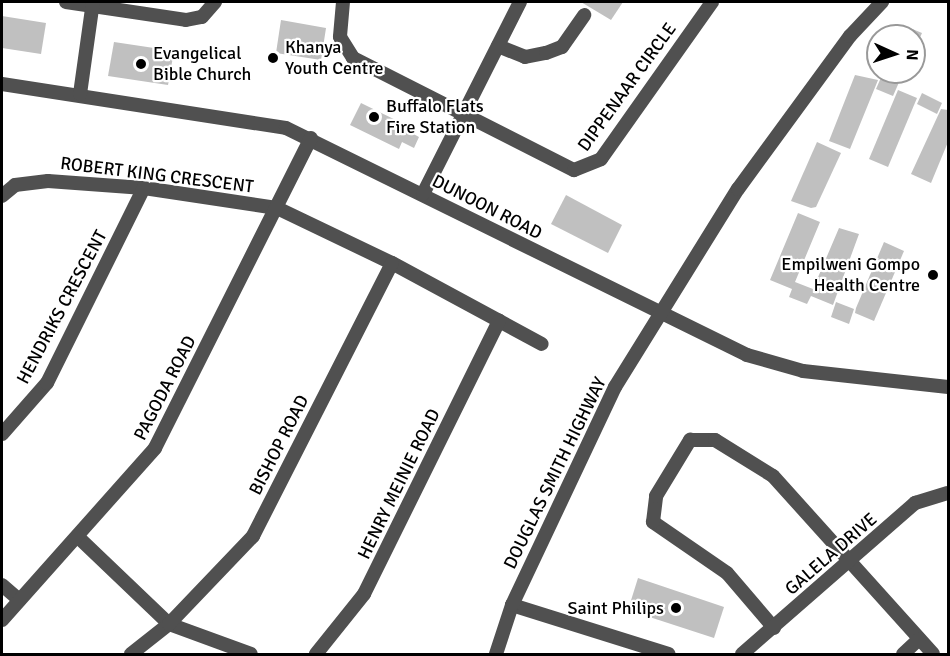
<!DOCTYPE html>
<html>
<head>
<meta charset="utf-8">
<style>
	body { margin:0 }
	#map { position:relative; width:950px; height:656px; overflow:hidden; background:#fff; font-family:Signika,sans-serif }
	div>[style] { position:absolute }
	.building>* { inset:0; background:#c0c0c0 }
	.minor>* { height:14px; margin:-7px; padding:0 7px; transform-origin:7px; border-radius:7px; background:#505050 }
	.dots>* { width:16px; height:16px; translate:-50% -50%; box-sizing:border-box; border:3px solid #fff; border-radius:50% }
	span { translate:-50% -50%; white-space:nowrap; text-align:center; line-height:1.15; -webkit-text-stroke:4.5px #fff; paint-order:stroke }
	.poi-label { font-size:18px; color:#000 }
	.left { translate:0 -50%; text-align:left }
	.right { translate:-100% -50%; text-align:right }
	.street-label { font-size:18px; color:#000 }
	.frame { position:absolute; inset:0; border:3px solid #000; pointer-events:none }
	.north { position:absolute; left:866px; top:24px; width:60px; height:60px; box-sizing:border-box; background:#fff; border:2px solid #999; border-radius:50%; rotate:93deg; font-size:16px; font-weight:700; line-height:24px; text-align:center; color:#000 }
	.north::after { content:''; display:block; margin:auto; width:21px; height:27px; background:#000; clip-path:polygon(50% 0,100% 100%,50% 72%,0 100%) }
</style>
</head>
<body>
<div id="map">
	<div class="building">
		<i style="clip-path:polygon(581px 2px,623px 2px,611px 20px)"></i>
		<i style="clip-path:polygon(2px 16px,46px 23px,41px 54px,2px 48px)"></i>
		<i style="clip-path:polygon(281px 20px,326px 28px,321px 60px,276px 53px)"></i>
		<i style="clip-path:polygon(905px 26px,922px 33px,914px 51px,914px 36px,900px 36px)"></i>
		<i style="clip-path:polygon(114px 42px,174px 51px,168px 85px,108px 76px)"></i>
		<i style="clip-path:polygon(883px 73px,900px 80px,893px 96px,876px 89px)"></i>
		<i style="clip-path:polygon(855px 75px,878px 80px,850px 149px,829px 141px)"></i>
		<i style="clip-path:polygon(898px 90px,917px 98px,888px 167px,869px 159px)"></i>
		<i style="clip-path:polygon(922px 93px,942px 103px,937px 114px,917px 104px)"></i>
		<i style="clip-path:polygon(361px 103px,410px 127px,408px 131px,419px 137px,414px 148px,402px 142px,399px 149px,350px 125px)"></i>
		<i style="clip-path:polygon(941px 109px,948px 110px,948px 142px,931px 183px,911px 174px)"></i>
		<i style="clip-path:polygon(817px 142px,841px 153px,816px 207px,811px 208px,791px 201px)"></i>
		<i style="clip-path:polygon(566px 195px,622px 225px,608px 253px,551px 224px)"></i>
		<i style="clip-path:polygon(798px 213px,820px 222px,795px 282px,813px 289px,839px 228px,859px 234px,833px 305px,811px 296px,807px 304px,789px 297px,792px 289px,770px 280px)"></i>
		<i style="clip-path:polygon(884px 242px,904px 251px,874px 321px,855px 313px,856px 308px)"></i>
		<i style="clip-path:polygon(836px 302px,854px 309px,849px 324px,831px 317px)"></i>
		<i style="clip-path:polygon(638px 578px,724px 607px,714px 638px,628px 610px)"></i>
	</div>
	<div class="minor">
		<i style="left:66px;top:2px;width:121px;rotate:8.5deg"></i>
		<i style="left:186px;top:20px;width:16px;rotate:-11deg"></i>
		<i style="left:202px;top:17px;width:20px;rotate:-49deg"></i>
		<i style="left:343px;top:2px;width:35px;rotate:95deg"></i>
		<i style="left:340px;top:37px;width:25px;rotate:58deg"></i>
		<i style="left:353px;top:58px;width:248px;rotate:26.9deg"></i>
		<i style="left:574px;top:170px;width:29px;rotate:-22deg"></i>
		<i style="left:601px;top:159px;width:192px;rotate:-54.7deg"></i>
		<i style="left:498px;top:46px;width:29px;rotate:22deg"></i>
		<i style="left:525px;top:57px;width:21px;rotate:-11deg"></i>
		<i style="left:546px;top:53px;width:17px;rotate:-21deg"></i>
		<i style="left:562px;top:47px;width:39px;rotate:-55deg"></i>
		<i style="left:2px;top:84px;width:287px;rotate:8.8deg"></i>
		<i style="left:286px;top:128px;width:514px;rotate:26.22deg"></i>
		<i style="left:747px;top:355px;width:58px;rotate:15.9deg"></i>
		<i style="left:803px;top:371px;width:146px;rotate:6.3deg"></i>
		<i style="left:80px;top:94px;width:93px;rotate:-82deg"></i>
		<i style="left:423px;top:194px;width:215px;rotate:-63.2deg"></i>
		<i style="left:2px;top:196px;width:17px;rotate:-40deg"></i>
		<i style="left:15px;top:185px;width:33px;rotate:-7deg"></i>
		<i style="left:48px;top:181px;width:96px;rotate:4.2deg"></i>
		<i style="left:144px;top:188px;width:134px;rotate:8.6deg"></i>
		<i style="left:277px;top:208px;width:127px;rotate:25.6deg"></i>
		<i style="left:392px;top:263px;width:170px;rotate:28.4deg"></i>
		<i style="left:2px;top:434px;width:68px;rotate:-48.6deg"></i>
		<i style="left:47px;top:383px;width:218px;rotate:-63.6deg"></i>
		<i style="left:78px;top:537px;width:126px;rotate:43.7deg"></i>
		<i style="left:169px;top:624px;width:87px;rotate:20.1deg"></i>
		<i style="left:2px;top:585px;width:23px;rotate:41deg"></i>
		<i style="left:512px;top:605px;width:164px;rotate:17.4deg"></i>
		<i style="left:2px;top:620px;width:230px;rotate:-48.3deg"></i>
		<i style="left:155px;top:448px;width:347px;rotate:-63.3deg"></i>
		<i style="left:774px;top:628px;width:72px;rotate:-130.5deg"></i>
		<i style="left:727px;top:573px;width:90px;rotate:-145.4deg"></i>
		<i style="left:653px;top:522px;width:26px;rotate:-83deg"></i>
		<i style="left:656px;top:496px;width:66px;rotate:-58.7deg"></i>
		<i style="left:690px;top:440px;width:25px"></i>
		<i style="left:715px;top:440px;width:68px;rotate:31.8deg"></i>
		<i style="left:773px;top:476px;width:239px;rotate:48deg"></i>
		<i style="left:131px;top:654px;width:48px;rotate:-38.3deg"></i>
		<i style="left:169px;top:624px;width:122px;rotate:-46.3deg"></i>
		<i style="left:253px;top:536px;width:306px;rotate:-63deg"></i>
		<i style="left:316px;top:654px;width:77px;rotate:-51.3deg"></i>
		<i style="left:364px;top:594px;width:305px;rotate:-63.7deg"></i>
		<i style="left:496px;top:654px;width:52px;rotate:-71.9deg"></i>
		<i style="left:512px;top:605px;width:241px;rotate:-64.7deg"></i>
		<i style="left:615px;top:387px;width:233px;rotate:-58.2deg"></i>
		<i style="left:738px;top:189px;width:190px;rotate:-53.8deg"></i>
		<i style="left:850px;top:36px;width:47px;rotate:-46.7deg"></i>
		<i style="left:742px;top:654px;width:230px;rotate:-41.1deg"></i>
		<i style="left:915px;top:503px;width:34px;rotate:-17deg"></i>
		<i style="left:903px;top:654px;width:22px;rotate:-43deg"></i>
	</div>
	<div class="dots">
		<i style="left:273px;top:58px;background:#000"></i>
		<i style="left:141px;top:64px;background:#000"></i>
		<i style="left:374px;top:117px;background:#000"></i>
		<i style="left:933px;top:275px;background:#000"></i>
		<i style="left:676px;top:608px;background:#000"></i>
	</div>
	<div class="poi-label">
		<span class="left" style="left:285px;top:58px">Khanya<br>Youth Centre</span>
		<span class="left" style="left:153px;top:64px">Evangelical<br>Bible Church</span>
		<span class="left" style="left:386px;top:117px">Buffalo Flats<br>Fire Station</span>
		<span class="right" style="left:920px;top:275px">Empilweni Gompo<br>Health Centre</span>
		<span class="right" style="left:664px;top:608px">Saint Philips</span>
	</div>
	<div class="street-label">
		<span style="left:627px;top:87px;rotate:-54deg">DIPPENAAR CIRCLE</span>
		<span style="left:157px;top:175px;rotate:7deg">ROBERT KING CRESCENT</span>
		<span style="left:487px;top:207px;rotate:27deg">DUNOON ROAD</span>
		<span style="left:62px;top:307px;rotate:-62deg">HENDRIKS CRESCENT</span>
		<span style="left:165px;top:388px;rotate:-63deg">PAGODA ROAD</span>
		<span style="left:279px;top:445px;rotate:-63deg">BISHOP ROAD</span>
		<span style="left:555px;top:473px;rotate:-64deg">DOUGLAS SMITH HIGHWAY</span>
		<span style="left:399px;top:484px;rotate:-64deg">HENRY MEINIE ROAD</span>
		<span style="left:831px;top:554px;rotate:-41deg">GALELA DRIVE</span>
	</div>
	<div class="frame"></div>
	<div class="north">N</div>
</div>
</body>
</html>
